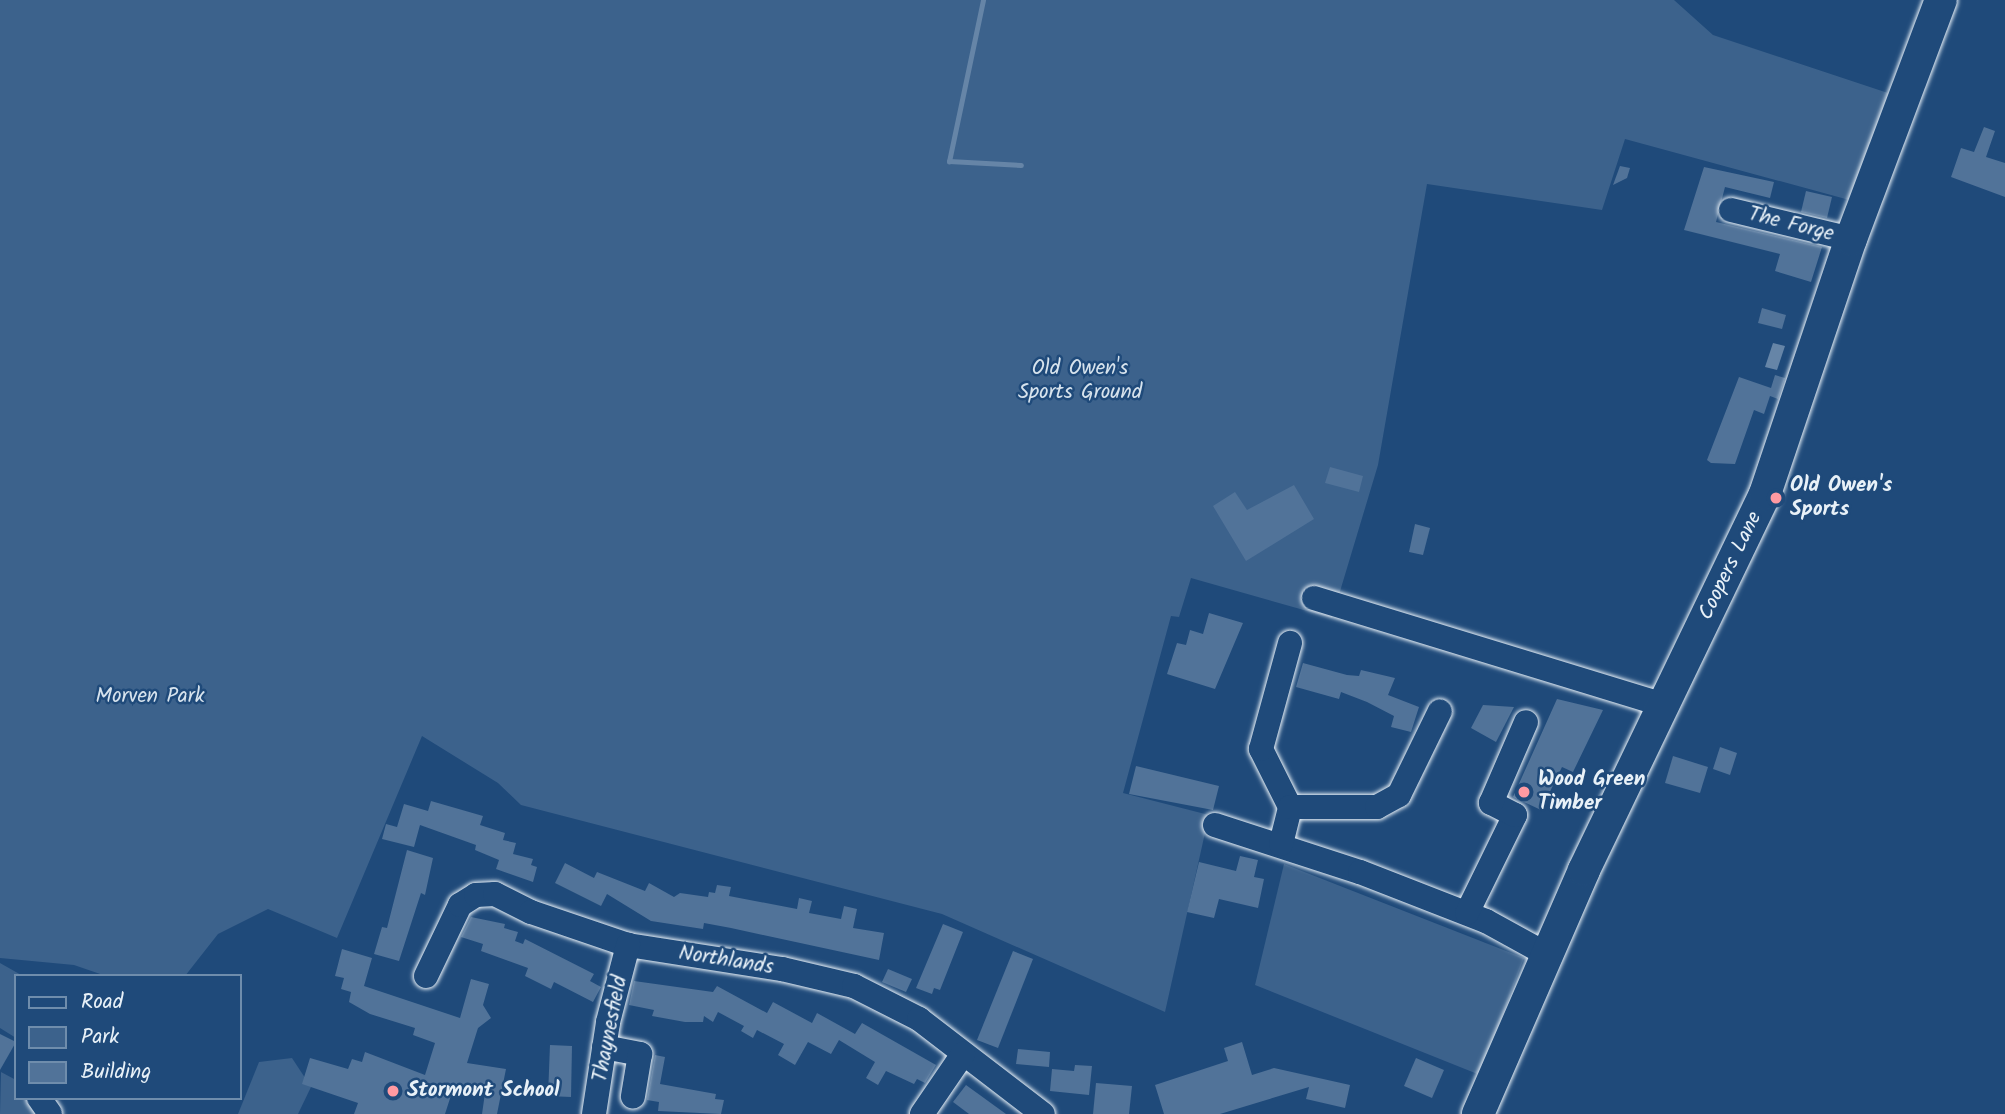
<!DOCTYPE html>
<html>
<head>
<meta charset="utf-8">
<style>
	body { margin:0 }
	#map { position:relative; width:2005px; height:1114px; overflow:hidden; background:#1f4a7a; font-family:Kalam,sans-serif }
	div>[style] { position:absolute }
	.green>* { inset:0; background:#3c628c }
	.water>* { inset:0; background:#6685a7 }
	.stream>* { height:5px; margin:-2.5px; padding:0 2.5px; transform-origin:2.5px; border-radius:2.5px; background:#6685a7 }
	.building>* { inset:0; background:#517399 }
	.roads { filter:drop-shadow(0 0 2px #e8f1f8) drop-shadow(0 0 2px #e8f1f8) }
	.minor>* { height:24px; margin:-12px; padding:0 12px; transform-origin:12px; border-radius:12px; background:#1f4a7a }
	.major>* { height:32px; margin:-16px; padding:0 16px; transform-origin:16px; border-radius:16px; background:#1f4a7a }
	.dots>* { width:19px; height:19px; translate:-50% -50%; box-sizing:border-box; border:4px solid #1f4a7a; border-radius:50% }
	span { translate:-50% -50%; white-space:nowrap; text-align:center; line-height:1.15; -webkit-text-stroke:5px #1f4a7a; paint-order:stroke }
	.street-label { font-size:21px; color:#e8f1f8 }
	.park-label { font-size:21px; color:#d7e3ed }
	.poi-label { font-size:21px; color:#e8f1f8; font-weight:700 }
	.left { translate:0 -50%; text-align:left }
	.legend { position:absolute; left:14px; top:974px; width:228px; height:126px; box-sizing:border-box; background:#1f4a7a; border:2px solid #6f8dac; margin:0; padding:9px 12px; list-style:none; font-size:21px; color:#e8f1f8 }
	.legend li { display:flex; align-items:center; gap:14px; height:35px }
	.legend b { width:35px; border:2px solid #6f8dac }
</style>
</head>
<body>
<div id="map">
	<div class="green">
		<i style="clip-path:polygon(0 0,1674px 0,1713px 35px,1891px 94px,1853px 201px,1625px 139px,1602px 210px,1427px 184px,1378px 465px,1332px 618px,1191px 578px,1179px 617px,1171px 616px,1123px 793px,1209px 815px,1165px 1012px,942px 914px,521px 805px,498px 783px,422px 736px,337px 938px,268px 909px,218px 934px,185px 976px,106px 976px,74px 965px,0 958px)"></i>
		<i style="clip-path:polygon(1284px 864px,1524px 958px,1480px 1075px,1255px 985px)"></i>
		<i style="clip-path:polygon(0 963px,23px 976px,16px 976px,16px 1038px,0 1028px)"></i>
		<i style="clip-path:polygon(292px 1058px,311px 1087px,298px 1114px,238px 1114px,259px 1062px)"></i>
		<i style="clip-path:polygon(1px 1072px,16px 1080px,16px 1098px,31px 1098px,41px 1114px,0 1114px)"></i>
	</div>
	<div class="water">
		<i style="clip-path:polygon(1773px 343px,1785px 346px,1777px 370px,1765px 367px)"></i>
	</div>
	<div class="stream">
		<i style="left:983px;top:0;width:165px;rotate:101.9deg"></i>
		<i style="left:949px;top:161px;width:72px;rotate:3.2deg"></i>
	</div>
	<div class="building">
		<i style="clip-path:polygon(1984px 127px,1995px 131px,1986px 157px,2005px 163px,2005px 197px,1951px 177px,1961px 148px,1974px 152px)"></i>
		<i style="clip-path:polygon(1620px 166px,1630px 168px,1627px 178px,1613px 185px)"></i>
		<i style="clip-path:polygon(1704px 167px,1774px 182px,1770px 198px,1725px 187px,1716px 222px,1822px 247px,1811px 282px,1775px 271px,1780px 254px,1684px 230px)"></i>
		<i style="clip-path:polygon(1806px 191px,1832px 197px,1827px 218px,1801px 212px)"></i>
		<i style="clip-path:polygon(1762px 308px,1786px 315px,1782px 329px,1758px 323px)"></i>
		<i style="clip-path:polygon(1775px 375px,1785px 378px,1778px 399px,1770px 396px,1764px 414px,1754px 410px,1735px 464px,1711px 463px,1707px 460px,1739px 377px,1771px 388px)"></i>
		<i style="clip-path:polygon(1330px 467px,1363px 476px,1359px 492px,1325px 483px)"></i>
		<i style="clip-path:polygon(1294px 485px,1314px 519px,1246px 561px,1213px 506px,1235px 492px,1247px 510px)"></i>
		<i style="clip-path:polygon(1415px 524px,1430px 528px,1423px 555px,1409px 552px)"></i>
		<i style="clip-path:polygon(1209px 613px,1243px 623px,1215px 689px,1167px 674px,1177px 643px,1186px 645px,1190px 630px,1203px 634px)"></i>
		<i style="clip-path:polygon(1303px 663px,1347px 675px,1359px 676px,1361px 670px,1395px 678px,1388px 695px,1419px 707px,1411px 732px,1391px 727px,1394px 716px,1367px 702px,1341px 692px,1339px 699px,1296px 687px)"></i>
		<i style="clip-path:polygon(1557px 699px,1603px 710px,1573px 772px,1562px 767px,1541px 810px,1513px 797px)"></i>
		<i style="clip-path:polygon(1483px 705px,1514px 707px,1496px 742px,1471px 728px)"></i>
		<i style="clip-path:polygon(1720px 747px,1737px 753px,1730px 775px,1713px 769px)"></i>
		<i style="clip-path:polygon(1673px 756px,1708px 767px,1700px 793px,1665px 783px)"></i>
		<i style="clip-path:polygon(1136px 766px,1219px 786px,1213px 810px,1129px 794px)"></i>
		<i style="clip-path:polygon(431px 801px,483px 816px,480px 825px,505px 833px,503px 840px,516px 843px,513px 854px,533px 859px,531px 865px,537px 867px,533px 882px,496px 869px,499px 860px,475px 850px,476px 845px,420px 825px,414px 847px,382px 839px,386px 824px,397px 827px,404px 804px,428px 811px)"></i>
		<i style="clip-path:polygon(407px 850px,433px 858px,425px 895px,421px 893px,399px 961px,374px 954px,382px 927px,387px 928px)"></i>
		<i style="clip-path:polygon(1240px 856px,1258px 860px,1254px 877px,1264px 879px,1258px 908px,1219px 899px,1214px 918px,1187px 912px,1199px 862px,1236px 871px)"></i>
		<i style="clip-path:polygon(565px 863px,594px 878px,597px 872px,645px 891px,649px 883px,674px 897px,680px 893px,708px 897px,709px 892px,715px 893px,717px 885px,731px 887px,729px 896px,797px 909px,799px 898px,812px 901px,809px 913px,841px 919px,844px 906px,857px 909px,853px 928px,884px 933px,879px 960px,731px 928px,704px 923px,703px 929px,651px 921px,607px 894px,601px 906px,555px 883px)"></i>
		<i style="clip-path:polygon(471px 917px,505px 924px,504px 928px,518px 932px,515px 941px,523px 944px,525px 939px,594px 974px,590px 981px,601px 987px,593px 1002px,554px 982px,551px 989px,525px 976px,528px 968px,481px 951px,483px 944px,461px 937px)"></i>
		<i style="clip-path:polygon(943px 924px,963px 932px,940px 990px,934px 988px,932px 994px,916px 988px)"></i>
		<i style="clip-path:polygon(342px 949px,372px 958px,364px 986px,460px 1018px,471px 979px,489px 984px,483px 1005px,491px 1018px,478px 1028px,467px 1063px,506px 1069px,497px 1114px,482px 1114px,485px 1093px,454px 1086px,445px 1114px,354px 1114px,358px 1103px,302px 1084px,310px 1058px,348px 1069px,352px 1059px,362px 1062px,365px 1052px,425px 1075px,435px 1043px,413px 1035px,415px 1028px,370px 1014px,349px 1002px,351px 992px,341px 989px,344px 978px,335px 976px)"></i>
		<i style="clip-path:polygon(1013px 951px,1033px 959px,998px 1048px,977px 1040px)"></i>
		<i style="clip-path:polygon(888px 969px,912px 979px,906px 992px,882px 982px)"></i>
		<i style="clip-path:polygon(634px 981px,713px 992px,717px 986px,767px 1013px,773px 1002px,812px 1023px,817px 1013px,855px 1034px,862px 1023px,936px 1065px,925px 1083px,917px 1079px,914px 1084px,886px 1071px,878px 1085px,866px 1078px,875px 1062px,839px 1040px,831px 1054px,808px 1042px,795px 1065px,778px 1055px,784px 1044px,757px 1030px,753px 1038px,741px 1031px,744px 1026px,718px 1012px,713px 1022px,704px 1016px,703px 1022px,685px 1022px,652px 1016px,654px 1010px,629px 1005px)"></i>
		<i style="clip-path:polygon(0 1034px,16px 1042px,0 1070px)"></i>
		<i style="clip-path:polygon(1242px 1042px,1252px 1075px,1274px 1068px,1350px 1085px,1345px 1108px,1306px 1099px,1309px 1087px,1220px 1114px,1164px 1114px,1155px 1085px,1228px 1061px,1224px 1048px)"></i>
		<i style="clip-path:polygon(550px 1045px,572px 1046px,571px 1097px,548px 1096px)"></i>
		<i style="clip-path:polygon(1018px 1049px,1050px 1052px,1049px 1067px,1016px 1064px)"></i>
		<i style="clip-path:polygon(655px 1055px,665px 1057px,660px 1084px,716px 1094px,715px 1099px,724px 1100px,721px 1114px,658px 1111px,659px 1102px,647px 1100px)"></i>
		<i style="clip-path:polygon(1416px 1058px,1444px 1070px,1432px 1098px,1404px 1086px)"></i>
		<i style="clip-path:polygon(1075px 1065px,1092px 1066px,1089px 1095px,1050px 1091px,1052px 1069px,1074px 1071px)"></i>
		<i style="clip-path:polygon(1096px 1083px,1132px 1086px,1129px 1114px,1093px 1114px)"></i>
		<i style="clip-path:polygon(966px 1085px,1006px 1114px,969px 1114px,953px 1102px)"></i>
	</div>
	<div class="roads">
		<div class="minor">
			<i style="left:1731px;top:210px;width:123px;rotate:13.6deg"></i>
			<i style="left:1314px;top:598px;width:365px;rotate:17deg"></i>
			<i style="left:1290px;top:807px;width:65px;rotate:-116.6deg"></i>
			<i style="left:1261px;top:749px;width:110px;rotate:-74.7deg"></i>
			<i style="left:1215px;top:825px;width:152px;rotate:18deg"></i>
			<i style="left:1360px;top:872px;width:135px;rotate:21.3deg"></i>
			<i style="left:1486px;top:921px;width:68px;rotate:28.8deg"></i>
			<i style="left:1281px;top:844px;width:38px;rotate:-76deg"></i>
			<i style="left:1290px;top:807px;width:87px"></i>
			<i style="left:1377px;top:807px;width:25px;rotate:-29deg"></i>
			<i style="left:1399px;top:795px;width:93px;rotate:-64deg"></i>
			<i style="left:1467px;top:913px;width:109px;rotate:-63.9deg"></i>
			<i style="left:1515px;top:815px;width:27px;rotate:-153deg"></i>
			<i style="left:1491px;top:803px;width:88px;rotate:-66.6deg"></i>
			<i style="left:426px;top:976px;width:79px;rotate:-64.4deg"></i>
			<i style="left:460px;top:905px;width:19px;rotate:-32deg"></i>
			<i style="left:476px;top:895px;width:19px;rotate:-3deg"></i>
			<i style="left:495px;top:894px;width:40px;rotate:26.6deg"></i>
			<i style="left:531px;top:912px;width:102px;rotate:18.8deg"></i>
			<i style="left:628px;top:945px;width:156px;rotate:8.9deg"></i>
			<i style="left:782px;top:969px;width:74px;rotate:13.3deg"></i>
			<i style="left:854px;top:986px;width:73px;rotate:26.9deg"></i>
			<i style="left:919px;top:1019px;width:156px;rotate:37.5deg"></i>
			<i style="left:604px;top:1047px;width:37px;rotate:11deg"></i>
			<i style="left:640px;top:1054px;width:43px;rotate:99.5deg"></i>
			<i style="left:39px;top:1098px;width:19px;rotate:55deg"></i>
			<i style="left:594px;top:1114px;width:93px;rotate:-81.3deg"></i>
			<i style="left:608px;top:1022px;width:80px;rotate:-75.4deg"></i>
			<i style="left:922px;top:1114px;width:73px;rotate:-55.7deg"></i>
		</div>
		<div class="major">
			<i style="left:1478px;top:1114px;width:266px;rotate:-66.5deg"></i>
			<i style="left:1584px;top:870px;width:417px;rotate:-64.3deg"></i>
			<i style="left:1765px;top:494px;width:269px;rotate:-71.4deg"></i>
			<i style="left:1851px;top:239px;width:255px;rotate:-69.4deg"></i>
		</div>
	</div>
	<div class="dots">
		<i style="left:1776px;top:498px;background:#ff9aa2"></i>
		<i style="left:1524px;top:792px;background:#ff9aa2"></i>
		<i style="left:393px;top:1091px;background:#ff9aa2"></i>
	</div>
	<div class="street-label">
		<span style="left:1791px;top:225px;rotate:14deg">The Forge</span>
		<span style="left:1731px;top:566px;rotate:-64deg">Coopers Lane</span>
		<span style="left:726px;top:961px;rotate:9deg">Northlands</span>
		<span style="left:611px;top:1029px;rotate:-79deg">Thaynesfield</span>
	</div>
	<div class="park-label">
		<span style="left:1080px;top:381px">Old Owen's<br>Sports Ground</span>
		<span style="left:150px;top:697px">Morven Park</span>
	</div>
	<div class="poi-label">
		<span class="left" style="left:1790px;top:498px">Old Owen's<br>Sports</span>
		<span class="left" style="left:1538px;top:792px">Wood Green<br>Timber</span>
		<span class="left" style="left:407px;top:1091px">Stormont School</span>
	</div>
	<ul class="legend">
	<li><b style="height:9px;background:#1f4a7a"></b>Road</li>
	<li><b style="height:19px;background:#3c628c"></b>Park</li>
	<li><b style="height:19px;background:#517399"></b>Building</li>
	</ul>
</div>
</body>
</html>
